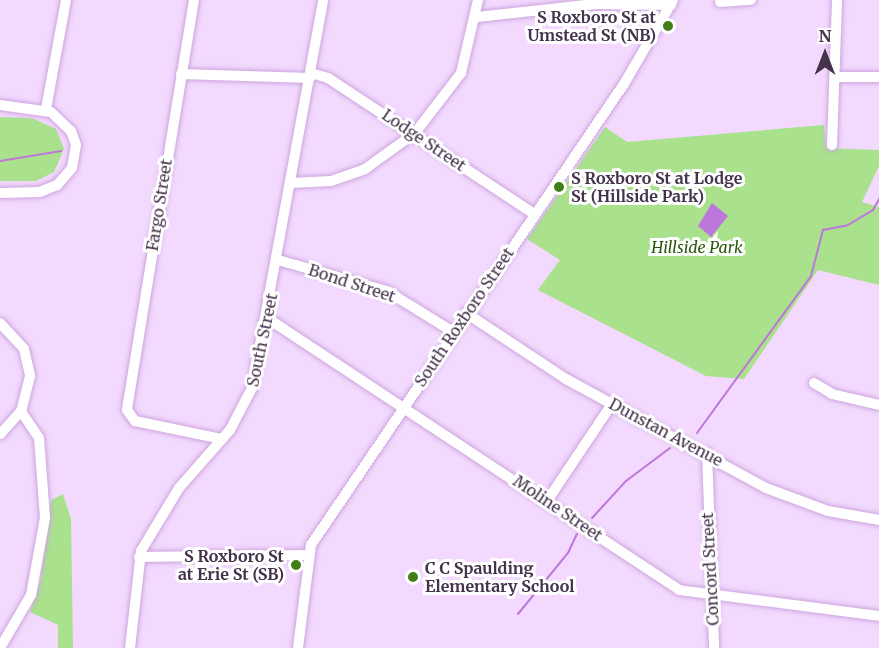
<!DOCTYPE html>
<html>
<head>
<meta charset="utf-8">
<style>
	body { margin:0 }
	#map { position:relative; width:879px; height:648px; overflow:hidden; background:#f2d9fd; font-family:Merriweather,serif }
	div>[style] { position:absolute }
	.green>* { inset:0; background:#a9e18d }
	.water>* { inset:0; background:#bd76da }
	.stream>* { height:2px; margin:-1px; padding:0 1px; transform-origin:1px; border-radius:1px; background:#bd76da }
	.roads { filter:drop-shadow(0 0 2px #cea5e0) drop-shadow(0 0 2px #cea5e0) }
	.minor>* { height:10px; margin:-5px; padding:0 5px; transform-origin:5px; border-radius:5px; background:#fff }
	.dots>* { width:16px; height:16px; translate:-50% -50%; box-sizing:border-box; border:3px solid #fff; border-radius:50% }
	span { translate:-50% -50%; white-space:nowrap; text-align:center; line-height:1.15; -webkit-text-stroke:6px #fff; paint-order:stroke }
	.poi-label { font-size:16px; color:#44334b; font-weight:700 }
	.right { translate:-100% -50%; text-align:right }
	.left { translate:0 -50%; text-align:left }
	.street-label { font-size:16px; color:#44334b }
	.park-label { font-size:16px; color:#2b570c; font-style:italic }
	.north { position:absolute; left:795px; top:24px; width:60px; height:60px; -webkit-text-stroke:4px #fff; paint-order:stroke; rotate:0deg; font-size:16px; font-weight:700; line-height:24px; text-align:center; color:#44334b }
	.north::after { content:''; display:block; margin:auto; width:21px; height:27px; background:#44334b; clip-path:polygon(50% 0,100% 100%,50% 72%,0 100%) }
</style>
</head>
<body>
<div id="map">
	<div class="green">
		<i style="clip-path:polygon(0 117px,32px 118px,56px 129px,64px 149px,54px 172px,36px 181px,0 181px)"></i>
		<i style="clip-path:polygon(824px 125px,826px 148px,879px 150px,879px 166px,862px 202px,879px 207px,879px 285px,818px 270px,744px 379px,706px 376px,538px 290px,560px 260px,527px 239px,605px 127px,627px 142px)"></i>
		<i style="clip-path:polygon(63px 494px,71px 519px,73px 648px,58px 648px,58px 625px,30px 612px,41px 579px,51px 500px)"></i>
	</div>
	<div class="water">
		<i style="clip-path:polygon(712px 203px,728px 216px,711px 237px,698px 226px)"></i>
	</div>
	<div class="stream">
		<i style="left:0;top:161px;width:62px;rotate:-9.3deg"></i>
		<i style="left:697px;top:433px;width:194px;rotate:-54deg"></i>
		<i style="left:811px;top:276px;width:48px;rotate:-75.4deg"></i>
		<i style="left:823px;top:230px;width:25px;rotate:-11deg"></i>
		<i style="left:848px;top:225px;width:29px;rotate:-31deg"></i>
		<i style="left:873px;top:210px;width:13px;rotate:-61deg"></i>
		<i style="left:592px;top:518px;width:50px;rotate:-47.4deg"></i>
		<i style="left:626px;top:481px;width:55px;rotate:-36.9deg"></i>
		<i style="left:518px;top:614px;width:79px;rotate:-50.7deg"></i>
		<i style="left:568px;top:553px;width:21px;rotate:-65deg"></i>
	</div>
	<div class="roads">
		<div class="minor">
			<i style="left:194px;top:0;width:415px;rotate:99.3deg"></i>
			<i style="left:127px;top:410px;width:14px;rotate:54deg"></i>
			<i style="left:135px;top:421px;width:89px;rotate:11.7deg"></i>
			<i style="left:720px;top:2px;width:31px;rotate:-4deg"></i>
			<i style="left:477px;top:17px;width:119px;rotate:-6.3deg"></i>
			<i style="left:595px;top:4px;width:76px;rotate:0.8deg"></i>
			<i style="left:311px;top:73px;width:18px;rotate:16deg"></i>
			<i style="left:328px;top:78px;width:247px;rotate:33.4deg"></i>
			<i style="left:181px;top:74px;width:129px;rotate:1.8deg"></i>
			<i style="left:835px;top:77px;width:44px"></i>
			<i style="left:0;top:105px;width:51px;rotate:7.8deg"></i>
			<i style="left:51px;top:112px;width:28px;rotate:44deg"></i>
			<i style="left:71px;top:131px;width:15px;rotate:70deg"></i>
			<i style="left:76px;top:145px;width:23px;rotate:100deg"></i>
			<i style="left:72px;top:168px;width:23px;rotate:131deg"></i>
			<i style="left:57px;top:185px;width:18px;rotate:158deg"></i>
			<i style="left:40px;top:192px;width:40px;rotate:178.6deg"></i>
			<i style="left:46px;top:109px;width:111px;rotate:-79.6deg"></i>
			<i style="left:832px;top:145px;width:145px;rotate:-88deg"></i>
			<i style="left:291px;top:183px;width:40px;rotate:-2.9deg"></i>
			<i style="left:331px;top:181px;width:36px;rotate:-19deg"></i>
			<i style="left:365px;top:169px;width:62px;rotate:-35.8deg"></i>
			<i style="left:415px;top:133px;width:76px;rotate:-52.5deg"></i>
			<i style="left:461px;top:73px;width:75px;rotate:-76.9deg"></i>
			<i style="left:278px;top:260px;width:113px;rotate:15.9deg"></i>
			<i style="left:387px;top:291px;width:78px;rotate:31.8deg"></i>
			<i style="left:466px;top:313px;width:120px;rotate:33.4deg"></i>
			<i style="left:566px;top:379px;width:228px;rotate:28.6deg"></i>
			<i style="left:766px;top:488px;width:66px;rotate:20.4deg"></i>
			<i style="left:828px;top:511px;width:52px;rotate:10deg"></i>
			<i style="left:267px;top:318px;width:494px;rotate:33.4deg"></i>
			<i style="left:679px;top:590px;width:202px;rotate:7.4deg"></i>
			<i style="left:0;top:323px;width:35px;rotate:47deg"></i>
			<i style="left:24px;top:349px;width:28px;rotate:77deg"></i>
			<i style="left:30px;top:376px;width:36px;rotate:104deg"></i>
			<i style="left:21px;top:411px;width:31px;rotate:132deg"></i>
			<i style="left:814px;top:383px;width:21px;rotate:31deg"></i>
			<i style="left:832px;top:394px;width:48px;rotate:13.2deg"></i>
			<i style="left:707px;top:453px;width:195px;rotate:87.9deg"></i>
			<i style="left:547px;top:501px;width:117px;rotate:-56.2deg"></i>
			<i style="left:139px;top:557px;width:168px;rotate:-0.7deg"></i>
			<i style="left:0;top:648px;width:61px;rotate:-59.7deg"></i>
			<i style="left:31px;top:595px;width:78px;rotate:-79.7deg"></i>
			<i style="left:45px;top:518px;width:80px;rotate:-94.3deg"></i>
			<i style="left:39px;top:438px;width:32px;rotate:-124deg"></i>
			<i style="left:130px;top:648px;width:98px;rotate:-83.5deg"></i>
			<i style="left:141px;top:551px;width:74px;rotate:-58.9deg"></i>
			<i style="left:179px;top:488px;width:77px;rotate:-48.7deg"></i>
			<i style="left:230px;top:430px;width:47px;rotate:-62.4deg"></i>
			<i style="left:252px;top:388px;width:394px;rotate:-79.6deg"></i>
			<i style="left:298px;top:648px;width:104px;rotate:-82.8deg"></i>
			<i style="left:311px;top:545px;width:557px;rotate:-55.83deg"></i>
			<i style="left:624px;top:84px;width:97px;rotate:-59.7deg"></i>
		</div>
	</div>
	<div class="dots">
		<i style="left:668px;top:26px;background:#427d18"></i>
		<i style="left:559px;top:187px;background:#427d18"></i>
		<i style="left:296px;top:565px;background:#427d18"></i>
		<i style="left:413px;top:577px;background:#427d18"></i>
	</div>
	<div class="poi-label">
		<span class="right" style="left:656px;top:26px">S Roxboro St at<br>Umstead St (NB)</span>
		<span class="left" style="left:571px;top:187px">S Roxboro St at Lodge<br>St (Hillside Park)</span>
		<span class="right" style="left:284px;top:565px">S Roxboro St<br>at Erie St (SB)</span>
		<span class="left" style="left:425px;top:577px">C C Spaulding<br>Elementary School</span>
	</div>
	<div class="street-label">
		<span style="left:424px;top:140px;rotate:34deg">Lodge Street</span>
		<span style="left:159px;top:205px;rotate:-81deg">Fargo Street</span>
		<span style="left:352px;top:283px;rotate:18deg">Bond Street</span>
		<span style="left:464px;top:317px;rotate:-56deg">South Roxboro Street</span>
		<span style="left:262px;top:340px;rotate:-78deg">South Street</span>
		<span style="left:666px;top:432px;rotate:28deg">Dunstan Avenue</span>
		<span style="left:558px;top:508px;rotate:34deg">Moline Street</span>
		<span style="left:710px;top:569px;rotate:-93deg">Concord Street</span>
	</div>
	<div class="park-label">
		<span style="left:697px;top:247px">Hillside Park</span>
	</div>
	<div class="north">N</div>
</div>
</body>
</html>
